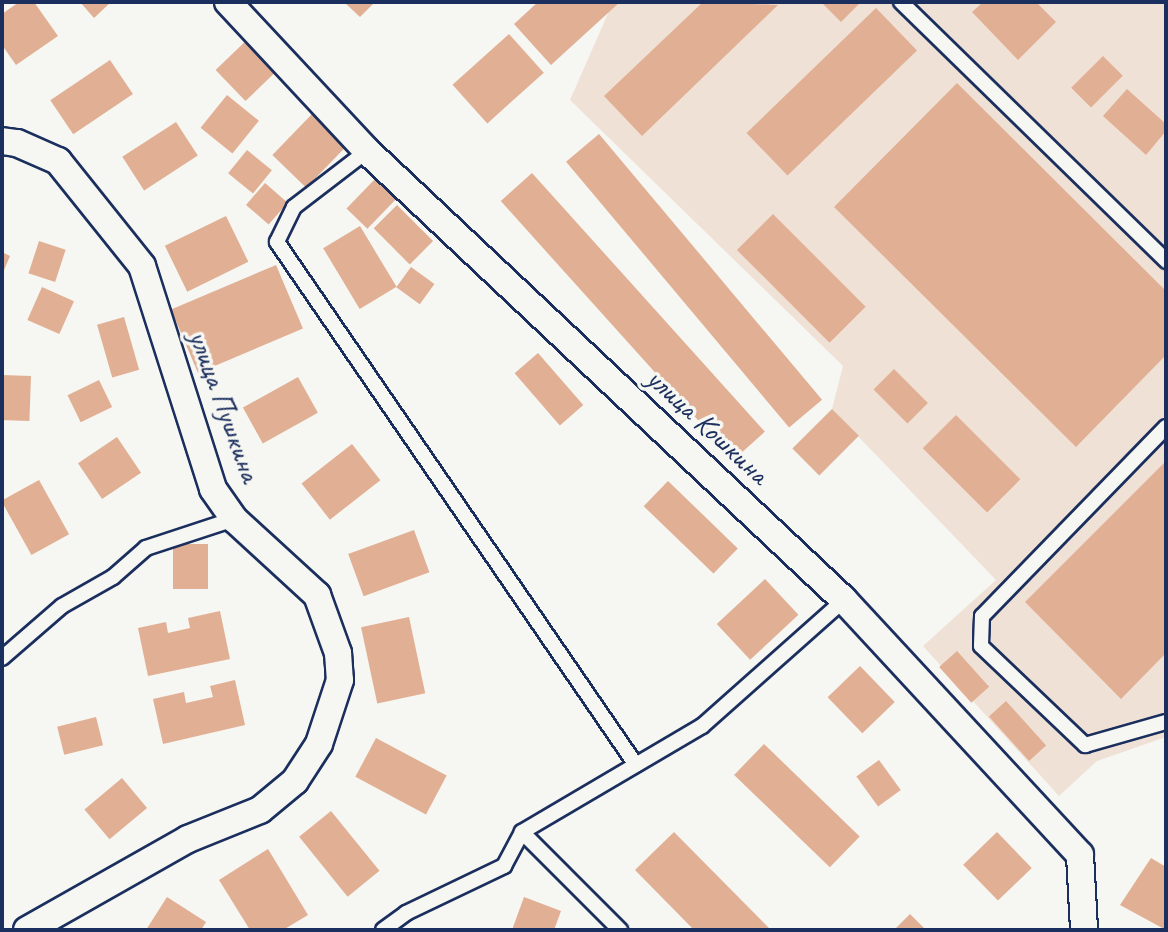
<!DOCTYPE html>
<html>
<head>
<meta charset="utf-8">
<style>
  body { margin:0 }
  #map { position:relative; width:1168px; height:932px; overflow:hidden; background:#f6f6f2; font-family:Caveat,sans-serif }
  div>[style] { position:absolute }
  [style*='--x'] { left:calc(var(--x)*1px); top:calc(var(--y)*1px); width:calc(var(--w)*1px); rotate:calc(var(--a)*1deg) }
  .built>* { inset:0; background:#f0e1d6 }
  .building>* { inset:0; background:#e1af93; transform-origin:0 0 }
  .roads { filter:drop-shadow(2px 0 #1b2f5e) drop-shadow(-2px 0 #1b2f5e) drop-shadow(0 2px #1b2f5e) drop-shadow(0 -2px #1b2f5e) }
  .lane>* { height:14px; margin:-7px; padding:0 7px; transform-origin:7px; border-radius:7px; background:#f6f6f2 }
  .street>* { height:26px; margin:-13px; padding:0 13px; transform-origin:13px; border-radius:13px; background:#f6f6f2 }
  span { translate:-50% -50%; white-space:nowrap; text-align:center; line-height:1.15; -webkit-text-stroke:7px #f6f6f2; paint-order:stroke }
  .street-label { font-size:30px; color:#1b2f5e }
  .frame { position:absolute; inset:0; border:4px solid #1b2f5e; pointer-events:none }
</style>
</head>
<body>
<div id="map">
  <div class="built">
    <div style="clip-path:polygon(613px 2px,1166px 2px,1166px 737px,1097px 761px,1059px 796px,923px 646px,996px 580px,832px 409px,843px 366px,570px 100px)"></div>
  </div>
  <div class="building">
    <div style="clip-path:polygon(19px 2px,34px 2px,58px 36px,16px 65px,2px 45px,2px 14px)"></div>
    <div style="clip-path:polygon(80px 2px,111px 2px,94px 18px)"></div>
    <div style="clip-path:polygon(344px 2px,375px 2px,360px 17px)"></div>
    <div style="clip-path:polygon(538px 2px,620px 2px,551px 65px,514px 24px)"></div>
    <div style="clip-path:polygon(703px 2px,778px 5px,642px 136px,604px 96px)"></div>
    <div style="clip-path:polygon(821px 2px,861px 2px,841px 22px)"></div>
    <div style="clip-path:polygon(983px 2px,1036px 2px,1056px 22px,1018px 60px,972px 12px)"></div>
    <div style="left:876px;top:8px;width:59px;height:180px;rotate:46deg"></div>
    <div style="left:253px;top:34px;width:43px;height:52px;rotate:46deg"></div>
    <div style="left:509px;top:34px;width:52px;height:76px;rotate:48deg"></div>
    <div style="left:1103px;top:56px;width:28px;height:45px;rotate:45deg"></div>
    <div style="left:110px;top:60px;width:41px;height:72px;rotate:56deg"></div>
    <div style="clip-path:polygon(957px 83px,1166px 291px,1166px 355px,1076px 447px,834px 207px)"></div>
    <div style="clip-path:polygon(1127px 89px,1166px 124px,1166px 131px,1146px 155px,1103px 116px)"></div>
    <div style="left:227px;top:95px;width:41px;height:42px;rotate:39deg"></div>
    <div style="left:312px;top:114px;width:47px;height:57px;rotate:44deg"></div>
    <div style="left:176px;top:122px;width:40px;height:64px;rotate:57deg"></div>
    <div style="left:599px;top:134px;width:347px;height:43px;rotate:50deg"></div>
    <div style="left:247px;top:150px;width:32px;height:30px;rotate:39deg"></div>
    <div style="left:532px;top:173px;width:348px;height:42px;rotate:48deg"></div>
    <div style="left:375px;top:179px;width:29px;height:41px;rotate:44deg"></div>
    <div style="left:265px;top:183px;width:30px;height:29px;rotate:41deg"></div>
    <div style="left:397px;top:205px;width:51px;height:33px;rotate:45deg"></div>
    <div style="left:773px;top:214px;width:131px;height:51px;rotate:45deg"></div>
    <div style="left:226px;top:216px;width:51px;height:68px;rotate:64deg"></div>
    <div style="left:360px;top:226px;width:71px;height:43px;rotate:59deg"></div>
    <div style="left:39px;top:241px;width:28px;height:34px;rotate:18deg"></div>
    <div style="clip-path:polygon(2px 252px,10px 256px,2px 275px)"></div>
    <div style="left:276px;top:265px;width:69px;height:114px;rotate:67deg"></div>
    <div style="left:411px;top:267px;width:29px;height:25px;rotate:36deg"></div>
    <div style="left:42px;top:287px;width:35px;height:36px;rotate:24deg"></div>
    <div style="left:124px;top:317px;width:55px;height:28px;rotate:74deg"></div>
    <div style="left:538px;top:353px;width:69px;height:31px;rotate:49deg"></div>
    <div style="left:894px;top:369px;width:48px;height:29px;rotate:45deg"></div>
    <div style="left:2px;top:375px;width:29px;height:45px;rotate:2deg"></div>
    <div style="left:298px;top:377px;width:41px;height:63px;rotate:61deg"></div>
    <div style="left:99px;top:380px;width:30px;height:35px;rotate:64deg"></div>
    <div style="left:832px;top:409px;width:38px;height:56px;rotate:45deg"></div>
    <div style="left:956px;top:415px;width:91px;height:47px;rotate:45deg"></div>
    <div style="left:117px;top:437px;width:43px;height:47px;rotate:56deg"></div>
    <div style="left:352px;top:444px;width:46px;height:64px;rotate:52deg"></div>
    <div style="clip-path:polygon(1166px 461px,1166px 653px,1121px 699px,1025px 602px)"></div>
    <div style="left:39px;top:480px;width:62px;height:43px;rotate:61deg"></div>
    <div style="left:668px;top:481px;width:97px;height:35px;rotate:44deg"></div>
    <div style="left:414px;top:530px;width:45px;height:70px;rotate:70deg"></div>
    <div style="left:173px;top:544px;width:35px;height:45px"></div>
    <div style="left:765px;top:579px;width:49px;height:66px;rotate:47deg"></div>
    <div style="clip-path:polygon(220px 611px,230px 659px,148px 676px,138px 628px,166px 622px,168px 633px,190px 628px,188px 618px)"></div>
    <div style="left:409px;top:617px;width:78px;height:49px;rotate:78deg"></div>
    <div style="left:957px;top:651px;width:48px;height:24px;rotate:48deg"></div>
    <div style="left:860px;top:666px;width:50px;height:45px;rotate:46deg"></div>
    <div style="clip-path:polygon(235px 680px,245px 725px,163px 744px,153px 699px,184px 692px,186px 703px,213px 697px,210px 686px)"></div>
    <div style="left:1006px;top:701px;width:60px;height:23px;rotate:48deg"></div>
    <div style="left:96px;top:717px;width:29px;height:40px;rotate:76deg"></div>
    <div style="left:376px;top:738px;width:80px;height:44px;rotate:28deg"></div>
    <div style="left:764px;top:744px;width:133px;height:43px;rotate:44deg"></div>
    <div style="left:879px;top:760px;width:37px;height:28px;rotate:54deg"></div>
    <div style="left:122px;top:778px;width:39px;height:49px;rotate:50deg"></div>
    <div style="left:331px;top:811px;width:77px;height:41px;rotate:51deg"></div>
    <div style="clip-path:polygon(674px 832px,771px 930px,694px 930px,635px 870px)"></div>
    <div style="left:997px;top:832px;width:50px;height:47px;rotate:46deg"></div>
    <div style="clip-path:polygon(268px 849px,308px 915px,283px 930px,250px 930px,219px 880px)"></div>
    <div style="clip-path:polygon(1151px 858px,1166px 867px,1166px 930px,1120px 905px)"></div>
    <div style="clip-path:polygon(167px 897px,206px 922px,201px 930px,146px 930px)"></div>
    <div style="clip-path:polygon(524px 897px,561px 911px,554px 930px,512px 930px)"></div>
    <div style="clip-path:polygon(910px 914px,926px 930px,894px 930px)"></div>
  </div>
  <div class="roads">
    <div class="lane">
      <div style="--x:901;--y:2;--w:371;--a:44.3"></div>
      <div style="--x:367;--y:151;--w:92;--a:142.5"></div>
      <div style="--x:294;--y:207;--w:39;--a:116"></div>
      <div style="--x:277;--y:242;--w:634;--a:55.53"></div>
      <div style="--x:1166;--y:427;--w:264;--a:134.2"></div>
      <div style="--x:982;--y:616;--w:30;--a:92"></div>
      <div style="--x:981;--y:646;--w:144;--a:43.6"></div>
      <div style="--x:1085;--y:745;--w:84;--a:-15.9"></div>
      <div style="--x:2;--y:658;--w:79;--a:-40.9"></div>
      <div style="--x:62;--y:606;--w:59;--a:-29.6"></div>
      <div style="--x:113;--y:577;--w:44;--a:-41.3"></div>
      <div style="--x:146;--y:548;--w:93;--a:-18.2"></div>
      <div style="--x:522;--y:832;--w:139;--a:45"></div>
      <div style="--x:383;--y:930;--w:29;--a:-36"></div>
      <div style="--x:406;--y:913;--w:109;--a:-25.6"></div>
      <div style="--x:504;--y:866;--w:38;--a:-62"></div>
      <div style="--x:522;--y:832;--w:209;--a:-30.5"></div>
      <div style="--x:702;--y:726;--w:190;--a:-41.6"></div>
    </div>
    <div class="street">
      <div style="--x:228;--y:2;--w:204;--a:47"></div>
      <div style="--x:367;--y:151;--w:655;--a:43.27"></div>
      <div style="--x:844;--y:600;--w:347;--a:47.2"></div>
      <div style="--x:1080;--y:855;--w:75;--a:86.9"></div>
      <div style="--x:2;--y:141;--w:15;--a:8"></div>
      <div style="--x:17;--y:143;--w:45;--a:23.7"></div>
      <div style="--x:58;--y:161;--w:134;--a:51.3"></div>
      <div style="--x:142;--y:266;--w:234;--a:72.3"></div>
      <div style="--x:213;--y:489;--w:37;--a:55"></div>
      <div style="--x:234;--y:519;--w:113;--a:42.5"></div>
      <div style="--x:317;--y:595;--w:62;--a:70.1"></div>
      <div style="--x:338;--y:653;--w:27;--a:86"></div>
      <div style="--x:340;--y:680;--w:67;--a:108.2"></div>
      <div style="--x:319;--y:744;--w:44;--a:123"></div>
      <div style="--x:295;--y:781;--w:45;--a:140.4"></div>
      <div style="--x:260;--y:810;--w:78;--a:158.1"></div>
      <div style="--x:188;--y:839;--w:185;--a:150.5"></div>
    </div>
  </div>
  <div class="street-label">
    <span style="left:225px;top:406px;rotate:70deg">улица Пушкина</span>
    <span style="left:708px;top:426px;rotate:43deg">улица Кошкина</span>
  </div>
  <div class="frame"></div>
</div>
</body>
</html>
